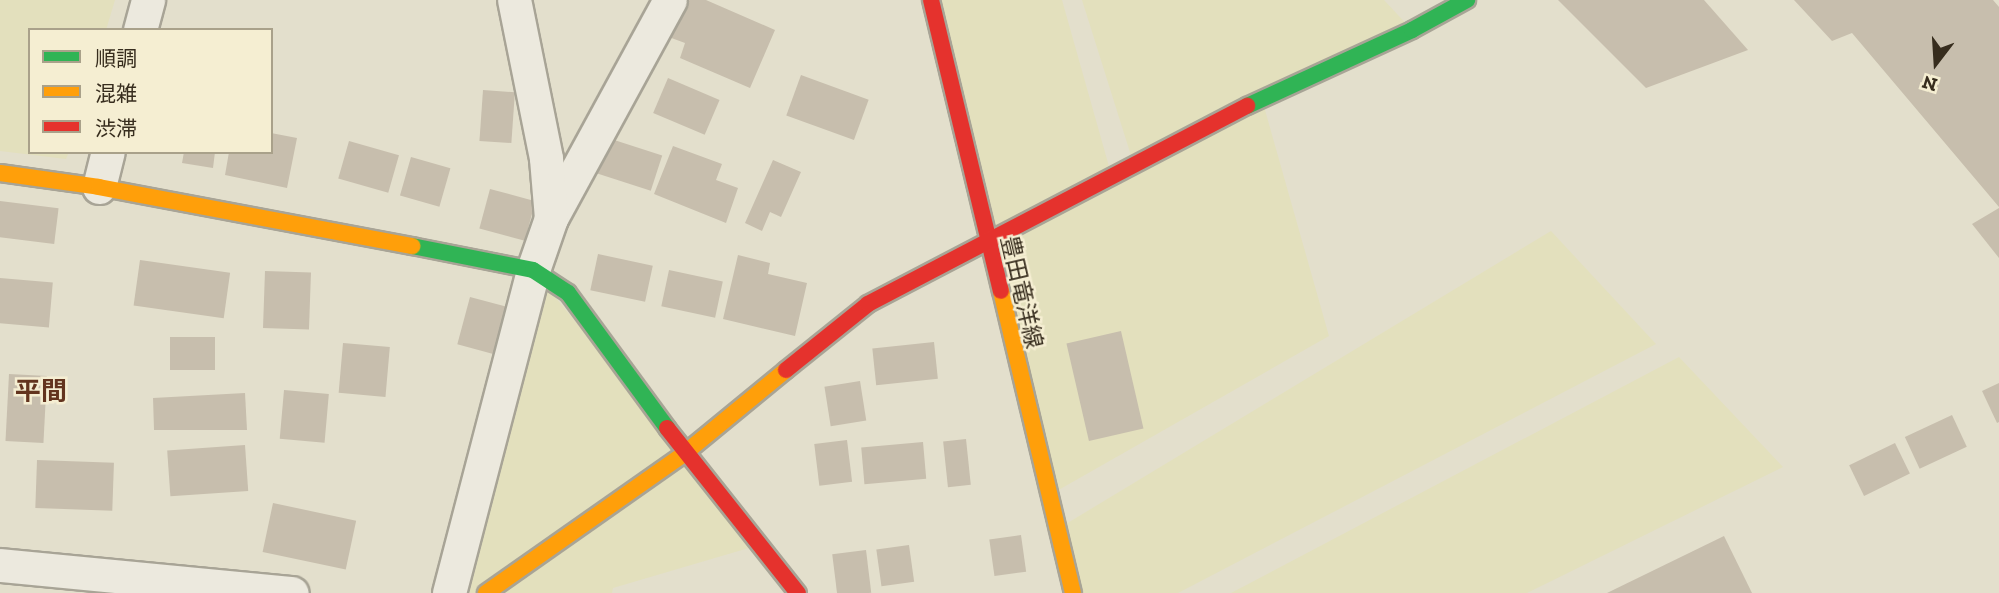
<!DOCTYPE html>
<html>
<head>
<meta charset="utf-8">
<style>
  body { margin:0 }
  #map { position:relative; width:1999px; height:593px; overflow:hidden; background:#e3dfcc; font-family:"Zilla Slab","Noto Sans JP",serif }
  div>[style] { position:absolute }
  [style*='--x'] { left:calc(var(--x)*1px); top:calc(var(--y)*1px); width:calc(var(--w)*1px); rotate:calc(var(--a)*1deg) }
  .farmland>* { inset:0; background:#e3e0bd }
  .building>* { inset:0; background:#c7bead; transform-origin:0 0 }
  .roads { filter:drop-shadow(2px 0 #a8a496) drop-shadow(-2px 0 #a8a496) drop-shadow(0 2px #a8a496) drop-shadow(0 -2px #a8a496) }
  .street>* { height:33px; margin:-16.5px; padding:0 16.5px; transform-origin:16.5px; border-radius:16.5px; background:#ece9de }
  .fast>* { height:16px; margin:-8px; padding:0 8px; transform-origin:8px; border-radius:8px; background:#30b455 }
  .slow>* { height:16px; margin:-8px; padding:0 8px; transform-origin:8px; border-radius:8px; background:#ff9f0a }
  .jam>* { height:16px; margin:-8px; padding:0 8px; transform-origin:8px; border-radius:8px; background:#e5322d }
  span { translate:-50% -50%; white-space:nowrap; text-align:center; line-height:1.15; -webkit-text-stroke:5px #f5eed2; paint-order:stroke }
  .street-label { font-size:23px; color:#372d1e }
  .quarter-label { font-size:26px; color:#63341e; font-weight:700 }
  .legend { position:absolute; left:28px; top:28px; width:245px; height:126px; box-sizing:border-box; background:#f5eed2; border:2px solid #a9a18a; margin:0; padding:9px 12px; list-style:none; font-size:21px; color:#372d1e }
  .legend li { display:flex; align-items:center; gap:14px; height:35px }
  .legend b { width:35px; border:2px solid #a9a18a }
  .north { position:absolute; left:1901px; top:28px; width:70px; height:70px; -webkit-text-stroke:5px #f5eed2; paint-order:stroke; rotate:197deg; font-size:19px; font-weight:700; line-height:28px; text-align:center; color:#372d1e }
  .north::after { content:''; display:block; margin:auto; width:24px; height:32px; background:#372d1e; clip-path:polygon(50% 0,100% 100%,50% 72%,0 100%) }
</style>
</head>
<body>
<div id="map">
  <div class="farmland">
    <div style="clip-path:polygon(0 0,115px 0,106px 30px,30px 30px,30px 152px,69px 152px,66px 159px,0 151px)"></div>
    <div style="clip-path:polygon(931px 0,1062px 0,1112px 177px,1134px 165px,1082px 0,1384px 0,1412px 30px,1263px 103px,1329px 336px,1048px 496px)"></div>
    <div style="clip-path:polygon(1551px 231px,1656px 344px,1178px 593px,1069px 593px,1056px 530px)"></div>
    <div style="clip-path:polygon(533px 270px,759px 545px,613px 588px,612px 593px,449px 593px)"></div>
    <div style="clip-path:polygon(1679px 357px,1783px 467px,1527px 593px,1231px 593px)"></div>
  </div>
  <div class="building">
    <div style="clip-path:polygon(682px 0,706px 0,775px 30px,750px 88px,680px 58px,685px 43px,666px 36px)"></div>
    <div style="clip-path:polygon(1558px 0,1704px 0,1748px 50px,1646px 88px)"></div>
    <div style="clip-path:polygon(1794px 0,1993px 0,1999px 7px,1999px 207px,1852px 33px,1832px 41px)"></div>
    <div style="left:801px;top:75px;width:72px;height:43px;rotate:20deg"></div>
    <div style="left:668px;top:78px;width:56px;height:38px;rotate:23deg"></div>
    <div style="left:483px;top:90px;width:32px;height:51px;rotate:4deg"></div>
    <div style="clip-path:polygon(271px 133px,297px 138px,287px 188px,225px 175px,229px 152px,271px 152px)"></div>
    <div style="left:608px;top:138px;width:57px;height:37px;rotate:18deg"></div>
    <div style="left:349px;top:141px;width:52px;height:39px;rotate:16deg"></div>
    <div style="clip-path:polygon(673px 146px,722px 164px,716px 180px,738px 188px,726px 223px,654px 194px)"></div>
    <div style="clip-path:polygon(184px 152px,215px 152px,213px 168px,182px 163px)"></div>
    <div style="left:411px;top:157px;width:41px;height:40px;rotate:16deg"></div>
    <div style="clip-path:polygon(773px 160px,801px 172px,781px 217px,770px 212px,762px 231px,745px 223px)"></div>
    <div style="left:490px;top:189px;width:47px;height:41px;rotate:15deg"></div>
    <div style="left:0;top:201px;width:59px;height:36px;rotate:7deg"></div>
    <div style="clip-path:polygon(1999px 208px,1999px 258px,1972px 224px)"></div>
    <div style="left:598px;top:254px;width:56px;height:37px;rotate:12deg"></div>
    <div style="clip-path:polygon(738px 255px,770px 263px,768px 274px,807px 283px,795px 336px,723px 319px)"></div>
    <div style="left:140px;top:260px;width:91px;height:46px;rotate:8deg"></div>
    <div style="left:669px;top:270px;width:55px;height:37px;rotate:12deg"></div>
    <div style="left:265px;top:271px;width:46px;height:57px;rotate:2deg"></div>
    <div style="left:0;top:278px;width:53px;height:45px;rotate:5deg"></div>
    <div style="left:470px;top:297px;width:39px;height:49px;rotate:15deg"></div>
    <div style="left:1121px;top:331px;width:100px;height:56px;rotate:77deg"></div>
    <div style="left:215px;top:337px;width:33px;height:45px;rotate:90deg"></div>
    <div style="left:934px;top:342px;width:37px;height:62px;rotate:84deg"></div>
    <div style="left:343px;top:343px;width:47px;height:50px;rotate:5deg"></div>
    <div style="left:9px;top:374px;width:38px;height:67px;rotate:3deg"></div>
    <div style="left:860px;top:381px;width:40px;height:36px;rotate:81deg"></div>
    <div style="clip-path:polygon(1999px 383px,1999px 422px,1997px 423px,1982px 391px)"></div>
    <div style="left:284px;top:390px;width:45px;height:49px;rotate:5deg"></div>
    <div style="clip-path:polygon(245px 393px,247px 430px,154px 430px,153px 398px)"></div>
    <div style="left:1952px;top:415px;width:35px;height:52px;rotate:65deg"></div>
    <div style="left:966px;top:439px;width:46px;height:23px;rotate:84deg"></div>
    <div style="left:847px;top:440px;width:42px;height:33px;rotate:83deg"></div>
    <div style="left:923px;top:442px;width:37px;height:62px;rotate:85deg"></div>
    <div style="left:1895px;top:443px;width:34px;height:51px;rotate:64deg"></div>
    <div style="left:245px;top:445px;width:46px;height:78px;rotate:86deg"></div>
    <div style="left:37px;top:460px;width:77px;height:48px;rotate:2deg"></div>
    <div style="left:273px;top:503px;width:85px;height:50px;rotate:12deg"></div>
    <div style="left:1021px;top:535px;width:37px;height:32px;rotate:82deg"></div>
    <div style="clip-path:polygon(1724px 536px,1752px 593px,1607px 593px)"></div>
    <div style="left:909px;top:545px;width:37px;height:33px;rotate:82deg"></div>
    <div style="left:866px;top:550px;width:43px;height:34px;rotate:83deg"></div>
  </div>
  <div class="roads">
    <div class="street">
      <div style="--x:140;--y:30;--w:31;--a:-75"></div>
      <div style="--x:99;--y:187;--w:36;--a:-76"></div>
      <div style="--x:551;--y:218;--w:248;--a:-61.4"></div>
      <div style="--x:0;--y:565;--w:293;--a:5.5"></div>
      <div style="--x:449;--y:593;--w:334;--a:-75.4"></div>
      <div style="--x:533;--y:270;--w:55;--a:-70.9"></div>
      <div style="--x:551;--y:218;--w:60;--a:-94.8"></div>
      <div style="--x:546;--y:158;--w:161;--a:-101.4"></div>
    </div>
    <div class="fast">
      <div style="--x:1247;--y:106;--w:182;--a:-24.7"></div>
      <div style="--x:1412;--y:30;--w:63;--a:-28.6"></div>
      <div style="--x:412;--y:246;--w:123;--a:11.2"></div>
      <div style="--x:533;--y:270;--w:42;--a:33.3"></div>
      <div style="--x:568;--y:293;--w:167;--a:53.7"></div>
    </div>
    <div class="slow">
      <div style="--x:0;--y:173;--w:100;--a:8"></div>
      <div style="--x:99;--y:187;--w:319;--a:10.7"></div>
      <div style="--x:1001;--y:291;--w:310;--a:76.6"></div>
      <div style="--x:486;--y:593;--w:243;--a:-35.1"></div>
      <div style="--x:685;--y:453;--w:131;--a:-39.4"></div>
    </div>
    <div class="jam">
      <div style="--x:931;--y:0;--w:299;--a:76.5"></div>
      <div style="--x:786;--y:370;--w:105;--a:-38.8"></div>
      <div style="--x:868;--y:304;--w:428;--a:-27.6"></div>
      <div style="--x:667;--y:428;--w:211;--a:51.6"></div>
    </div>
  </div>
  <div class="street-label">
    <span style="left:1022px;top:292px;rotate:77deg">豊田竜洋線</span>
  </div>
  <div class="quarter-label">
    <span style="left:41px;top:392px">平間</span>
  </div>
  <ul class="legend">
  <li><b style="height:9px;background:#30b455"></b>順調</li>
  <li><b style="height:9px;background:#ff9f0a"></b>混雑</li>
  <li><b style="height:9px;background:#e5322d"></b>渋滞</li>
  </ul>
  <div class="north">N</div>
</div>
</body>
</html>
